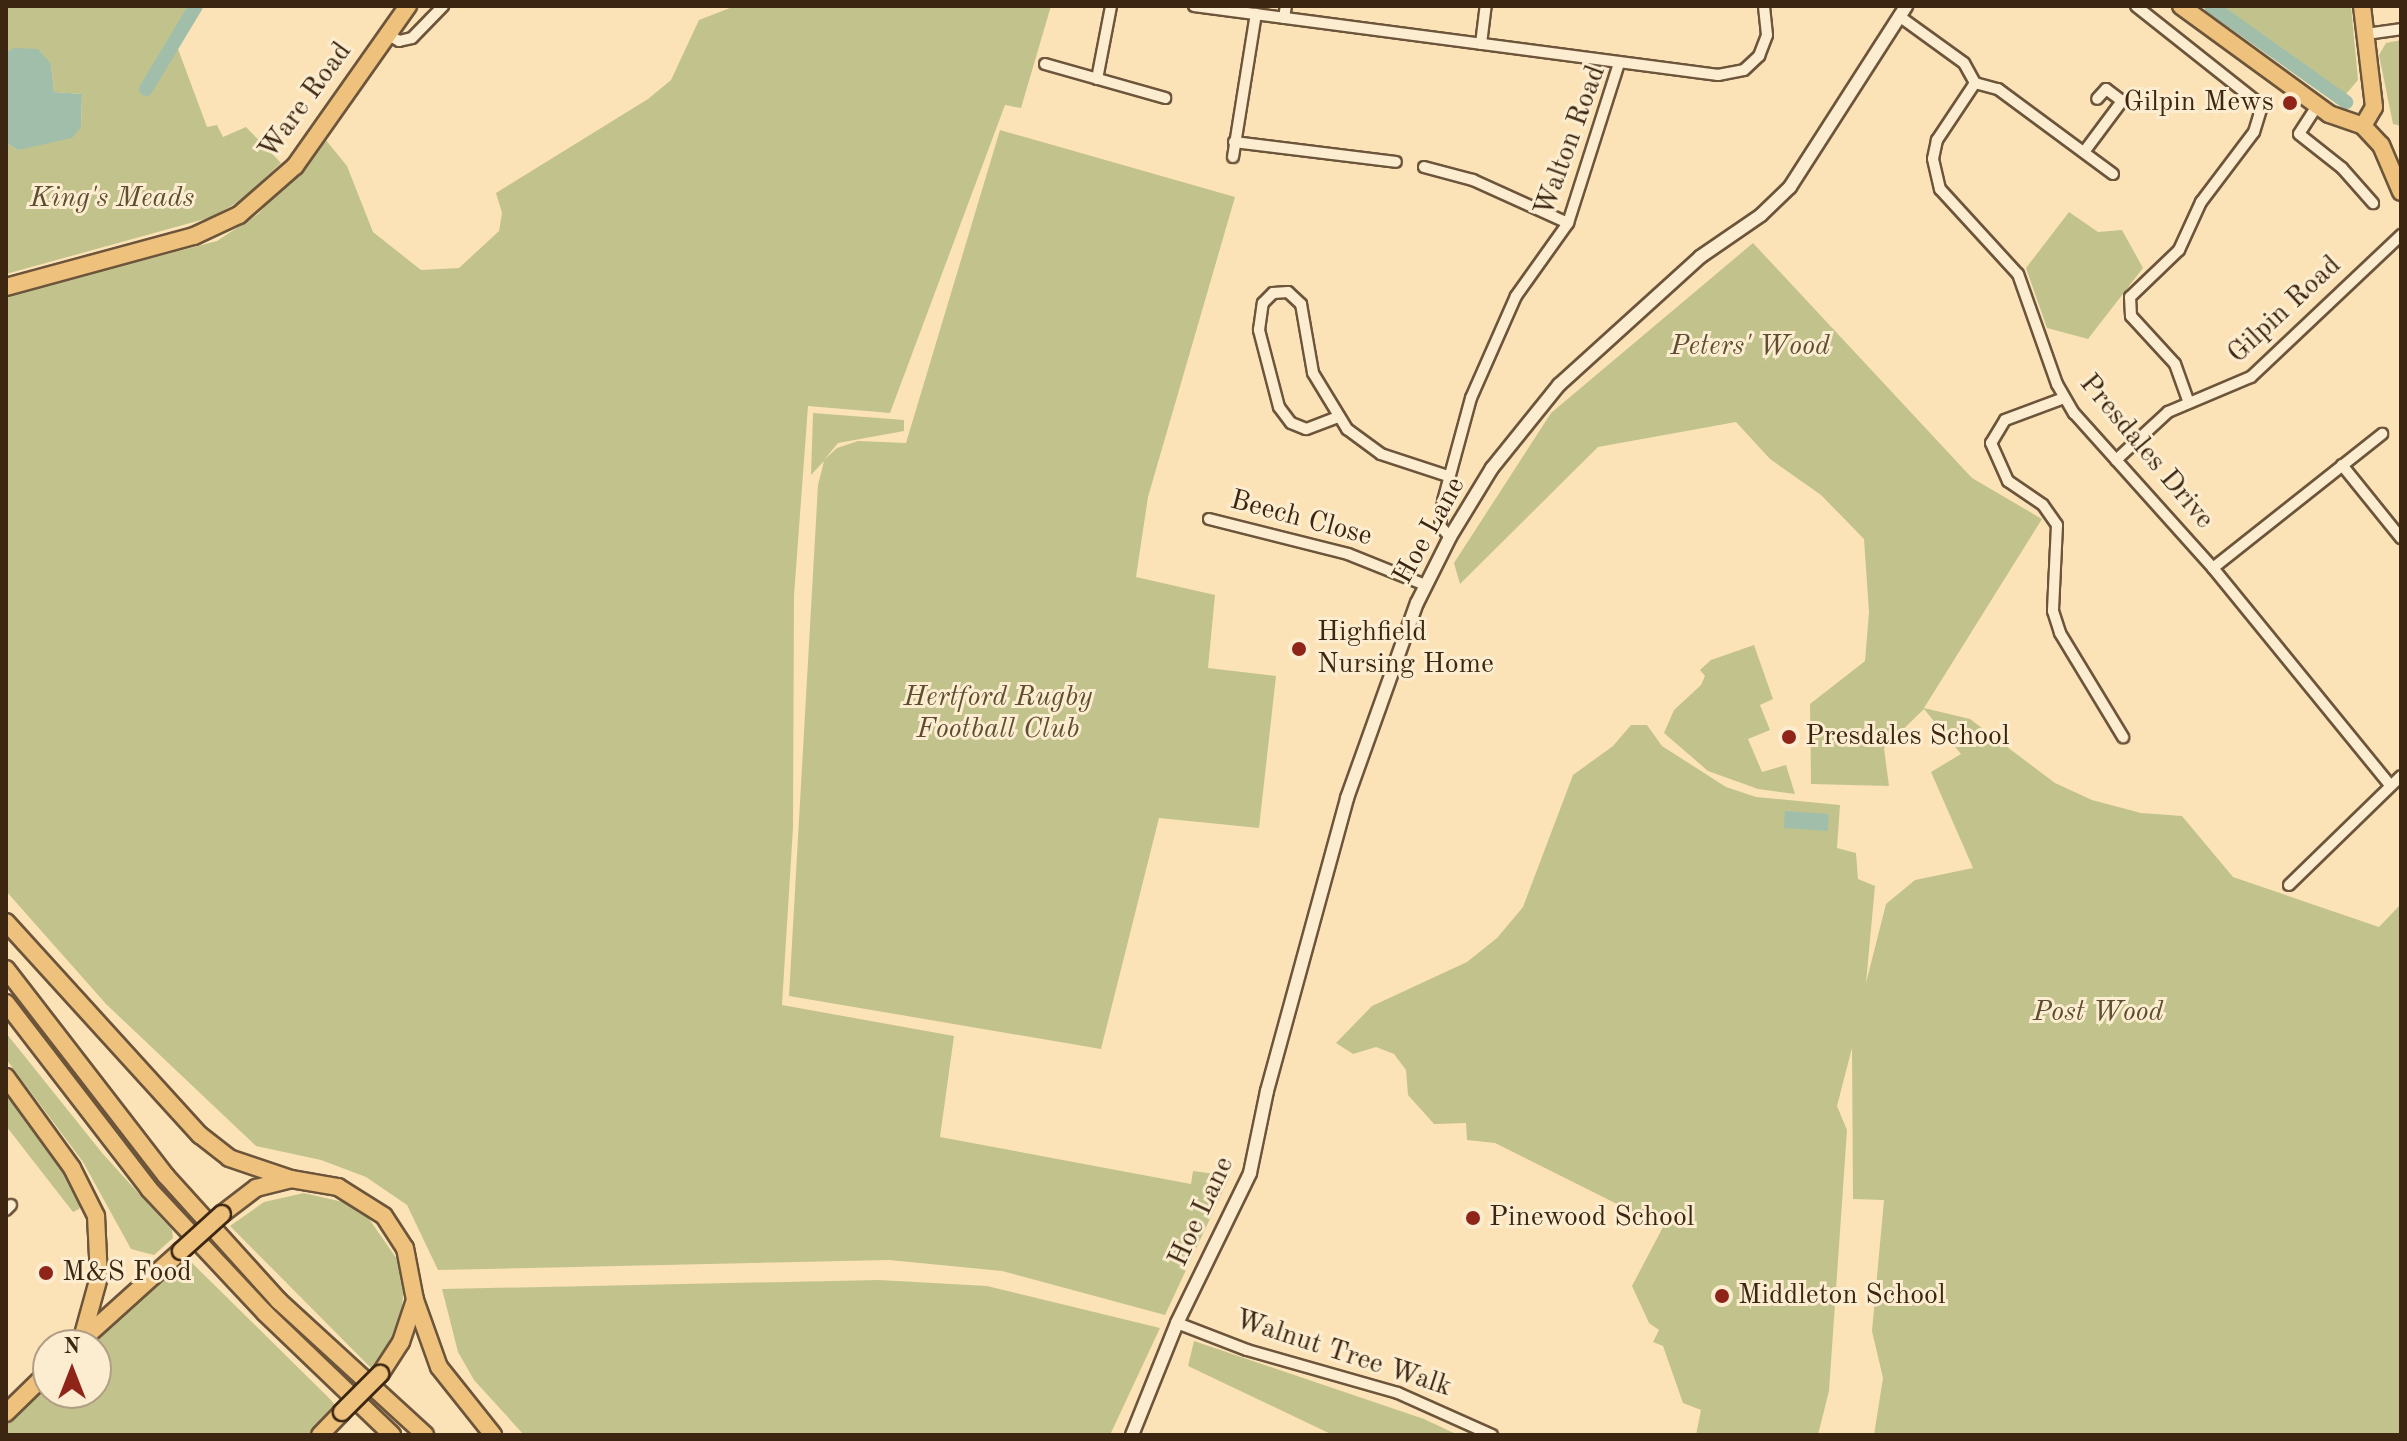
<!DOCTYPE html>
<html>
<head>
<meta charset="utf-8">
<style>
  body { margin:0 }
  #map { position:relative; width:2407px; height:1441px; overflow:hidden; background:#fce3b7; font-family:"Old Standard TT",serif }
  div>[style] { position:absolute }
  [style*='--x'] { left:calc(var(--x)*1px); top:calc(var(--y)*1px); width:calc(var(--w)*1px); rotate:calc(var(--a)*1deg) }
  .green>* { inset:0; background:#c2c38c }
  .water>* { inset:0; background:#a0beaa; transform-origin:0 0 }
  .canal>* { height:14px; margin:-7px; padding:0 7px; transform-origin:7px; border-radius:7px; background:#a0beaa }
  .roads { filter:drop-shadow(2px 0 #6c553b) drop-shadow(-2px 0 #6c553b) drop-shadow(0 2px #6c553b) drop-shadow(0 -2px #6c553b) }
  .minor>* { height:10px; margin:-5px; padding:0 5px; transform-origin:5px; border-radius:5px; background:#fdedd0 }
  .tertiary>* { height:12px; margin:-6px; padding:0 6px; transform-origin:6px; border-radius:6px; background:#fdedd0 }
  .primary>* { height:16px; margin:-8px; padding:0 8px; transform-origin:8px; border-radius:8px; background:#eec27c }
  .trunk>* { height:16px; margin:-8px; padding:0 8px; transform-origin:8px; border-radius:8px; background:#eec27c }
  .bridges { filter:drop-shadow(2px 0 #3c2612) drop-shadow(-2px 0 #3c2612) drop-shadow(0 2px #3c2612) drop-shadow(0 -2px #3c2612) }
  .trunk-bridge>* { height:16px; margin:-8px; padding:0 8px; transform-origin:8px; border-radius:8px; background:#eec27c }
  .dots>* { width:22px; height:22px; translate:-50% -50%; box-sizing:border-box; border:4px solid #fdedd0; border-radius:50% }
  span { translate:-50% -50%; white-space:nowrap; text-align:center; line-height:1.15; -webkit-text-stroke:6px #fdedd0; paint-order:stroke }
  .street-label { font-size:28px; color:#3c2612 }
  .poi-label { font-size:28px; color:#3c2612 }
  .right { translate:-100% -50%; text-align:right }
  .left { translate:0 -50%; text-align:left }
  .park-label { font-size:28px; color:#5e4d30; font-style:italic }
  .frame { position:absolute; inset:0; border:8px solid #3c2612; pointer-events:none }
  .north { position:absolute; left:32px; top:1329px; width:80px; height:80px; box-sizing:border-box; background:#fdedd0; border:2px solid #b09d84; border-radius:50%; rotate:0deg; font-size:22px; font-weight:700; line-height:32px; text-align:center; color:#3c2612 }
  .north::after { content:''; display:block; margin:auto; width:28px; height:36px; background:#8f2418; clip-path:polygon(50% 0,100% 100%,50% 72%,0 100%) }
</style>
</head>
<body>
<div id="map">
  <div class="green">
    <div style="clip-path:polygon(6px 6px,189px 6px,167px 42px,178px 49px,207px 127px,217px 125px,223px 137px,246px 127px,281px 163px,240px 201px,212px 217px,6px 274px,6px 143px,18px 150px,81px 127px,82px 94px,54px 92px,51px 64px,6px 53px)"></div>
    <div style="clip-path:polygon(735px 6px,1051px 6px,1021px 108px,1005px 105px,890px 413px,808px 406px,794px 596px,793px 828px,782px 1005px,954px 1036px,940px 1137px,1191px 1184px,1193px 1171px,1230px 1176px,1165px 1315px,1002px 1271px,889px 1260px,438px 1270px,407px 1205px,366px 1177px,321px 1160px,256px 1146px,106px 1004px,6px 891px,6px 296px,217px 241px,258px 214px,325px 139px,347px 166px,373px 232px,421px 270px,459px 268px,499px 231px,502px 213px,496px 193px,648px 99px,671px 80px,699px 20px)"></div>
    <div style="clip-path:polygon(2221px 6px,2351px 6px,2358px 80px,2346px 94px)"></div>
    <div style="clip-path:polygon(2401px 40px,2401px 126px,2393px 124px,2379px 55px,2386px 43px)"></div>
    <div style="clip-path:polygon(1000px 130px,1235px 197px,1148px 497px,1136px 577px,1215px 595px,1208px 668px,1276px 676px,1259px 828px,1159px 818px,1101px 1049px,789px 996px,818px 485px,824px 461px,811px 475px,813px 413px,904px 420px,904px 431px,838px 443px,824px 460px,837px 448px,858px 441px,906px 443px)"></div>
    <div style="clip-path:polygon(2069px 212px,2098px 232px,2122px 230px,2143px 268px,2088px 339px,2047px 328px,2026px 268px)"></div>
    <div style="clip-path:polygon(1753px 243px,1972px 478px,2042px 519px,1924px 708px,1970px 719px,2055px 783px,2092px 800px,2141px 813px,2182px 816px,2233px 877px,2379px 927px,2401px 904px,2401px 1435px,1874px 1435px,1883px 1378px,1872px 1331px,1884px 1200px,1853px 1199px,1852px 1048px,1837px 1106px,1847px 1130px,1829px 1391px,1818px 1435px,1696px 1435px,1701px 1410px,1683px 1403px,1663px 1346px,1653px 1342px,1659px 1330px,1649px 1323px,1632px 1286px,1663px 1227px,1495px 1143px,1467px 1140px,1466px 1123px,1434px 1124px,1408px 1095px,1406px 1070px,1394px 1054px,1376px 1047px,1353px 1054px,1336px 1043px,1372px 1006px,1467px 962px,1497px 938px,1523px 907px,1573px 775px,1613px 746px,1631px 725px,1647px 725px,1662px 746px,1726px 787px,1756px 797px,1840px 805px,1837px 848px,1856px 853px,1858px 879px,1875px 886px,1866px 983px,1886px 904px,1915px 880px,1973px 868px,1931px 772px,1961px 754px,1924px 709px,1884px 748px,1889px 786px,1811px 784px,1810px 704px,1865px 661px,1869px 612px,1864px 539px,1821px 495px,1770px 459px,1736px 422px,1598px 447px,1460px 584px,1454px 563px,1551px 413px)"></div>
    <div style="clip-path:polygon(1754px 645px,1773px 699px,1760px 705px,1770px 730px,1748px 739px,1762px 772px,1786px 765px,1795px 794px,1758px 789px,1708px 771px,1664px 733px,1674px 710px,1701px 685px,1705px 676px,1700px 670px,1711px 660px)"></div>
    <div style="clip-path:polygon(6px 1033px,103px 1154px,172px 1230px,173px 1238px,154px 1255px,131px 1249px,83px 1162px,6px 1059px)"></div>
    <div style="clip-path:polygon(6px 1090px,63px 1167px,82px 1203px,79px 1209px,73px 1212px,6px 1126px)"></div>
    <div style="clip-path:polygon(304px 1193px,343px 1202px,367px 1216px,399px 1262px,404px 1290px,400px 1319px,389px 1345px,371px 1368px,230px 1226px,264px 1202px)"></div>
    <div style="clip-path:polygon(187px 1258px,332px 1401px,335px 1406px,308px 1435px,6px 1435px,6px 1422px,48px 1384px,48px 1393px,96px 1393px,96px 1345px,91px 1345px)"></div>
    <div style="clip-path:polygon(879px 1280px,987px 1286px,1160px 1328px,1110px 1435px,524px 1435px,474px 1380px,458px 1352px,442px 1289px)"></div>
    <div style="clip-path:polygon(1194px 1341px,1424px 1419px,1458px 1435px,1333px 1435px,1188px 1366px)"></div>
  </div>
  <div class="water">
    <div style="clip-path:polygon(14px 48px,38px 49px,51px 64px,54px 92px,82px 94px,81px 127px,72px 138px,18px 150px,6px 143px,6px 53px)"></div>
    <div style="left:1785px;top:811px;width:44px;height:17px;rotate:4deg"></div>
  </div>
  <div class="canal">
    <div style="--x:2211;--y:6;--w:166;--a:35.4"></div>
    <div style="--x:146;--y:89;--w:97;--a:-58.9"></div>
  </div>
  <div class="roads">
    <div class="minor">
      <div style="--x:1194;--y:6;--w:529;--a:7.5"></div>
      <div style="--x:1718;--y:75;--w:26;--a:-11"></div>
      <div style="--x:1744;--y:70;--w:21;--a:-43"></div>
      <div style="--x:1759;--y:56;--w:22;--a:-69"></div>
      <div style="--x:1767;--y:35;--w:29;--a:-96"></div>
      <div style="--x:2136;--y:6;--w:161;--a:38.4"></div>
      <div style="--x:2262;--y:106;--w:27;--a:107"></div>
      <div style="--x:2254;--y:132;--w:88;--a:127.1"></div>
      <div style="--x:2201;--y:202;--w:53;--a:114.6"></div>
      <div style="--x:2179;--y:250;--w:68;--a:136.2"></div>
      <div style="--x:2130;--y:297;--w:19;--a:87"></div>
      <div style="--x:2131;--y:316;--w:65;--a:47.5"></div>
      <div style="--x:2175;--y:364;--w:41;--a:70.3"></div>
      <div style="--x:1899;--y:16;--w:80;--a:35.9"></div>
      <div style="--x:1964;--y:63;--w:23;--a:61"></div>
      <div style="--x:1975;--y:83;--w:24;--a:15"></div>
      <div style="--x:1998;--y:89;--w:143;--a:36.5"></div>
      <div style="--x:1284;--y:18;--w:12;--a:-81"></div>
      <div style="--x:387;--y:34;--w:14;--a:30"></div>
      <div style="--x:399;--y:41;--w:13;--a:-13"></div>
      <div style="--x:412;--y:38;--w:45;--a:-45.9"></div>
      <div style="--x:2366;--y:34;--w:35;--a:-8"></div>
      <div style="--x:1481;--y:44;--w:38;--a:-83"></div>
      <div style="--x:1045;--y:64;--w:125;--a:15.8"></div>
      <div style="--x:1097;--y:79;--w:74;--a:-79.1"></div>
      <div style="--x:1975;--y:83;--w:69;--a:123.7"></div>
      <div style="--x:1937;--y:140;--w:19;--a:102"></div>
      <div style="--x:1933;--y:159;--w:31;--a:77"></div>
      <div style="--x:1940;--y:189;--w:115;--a:47.5"></div>
      <div style="--x:2018;--y:274;--w:117;--a:70.5"></div>
      <div style="--x:2057;--y:384;--w:34;--a:60"></div>
      <div style="--x:2074;--y:413;--w:208;--a:48.1"></div>
      <div style="--x:2213;--y:568;--w:281;--a:50.8"></div>
      <div style="--x:2317;--y:106;--w:33;--a:123"></div>
      <div style="--x:2299;--y:134;--w:55;--a:38.3"></div>
      <div style="--x:2342;--y:168;--w:47;--a:48.5"></div>
      <div style="--x:1234;--y:142;--w:163;--a:7"></div>
      <div style="--x:2084;--y:152;--w:64;--a:-53.3"></div>
      <div style="--x:2122;--y:101;--w:20;--a:-143"></div>
      <div style="--x:2106;--y:89;--w:13;--a:132"></div>
      <div style="--x:1233;--y:157;--w:145;--a:-80.9"></div>
      <div style="--x:1424;--y:167;--w:51;--a:14.9"></div>
      <div style="--x:1473;--y:180;--w:104;--a:24.4"></div>
      <div style="--x:2064;--y:398;--w:63;--a:159.6"></div>
      <div style="--x:2005;--y:420;--w:27;--a:121"></div>
      <div style="--x:1991;--y:443;--w:42;--a:65.9"></div>
      <div style="--x:2008;--y:481;--w:42;--a:34.4"></div>
      <div style="--x:2043;--y:505;--w:24;--a:55"></div>
      <div style="--x:2057;--y:525;--w:86;--a:92.7"></div>
      <div style="--x:2053;--y:611;--w:23;--a:72"></div>
      <div style="--x:2060;--y:633;--w:122;--a:58.8"></div>
      <div style="--x:1338;--y:417;--w:34;--a:159"></div>
      <div style="--x:1306;--y:429;--w:16;--a:-158"></div>
      <div style="--x:1291;--y:423;--w:20;--a:-127"></div>
      <div style="--x:1279;--y:407;--w:80;--a:-104.6"></div>
      <div style="--x:1259;--y:330;--w:27;--a:-82"></div>
      <div style="--x:1263;--y:303;--w:14;--a:-45"></div>
      <div style="--x:1273;--y:293;--w:15;--a:-4"></div>
      <div style="--x:1288;--y:292;--w:18;--a:43"></div>
      <div style="--x:1301;--y:304;--w:70;--a:80.1"></div>
      <div style="--x:1313;--y:373;--w:66;--a:58.7"></div>
      <div style="--x:1347;--y:429;--w:42;--a:36.3"></div>
      <div style="--x:1381;--y:454;--w:71;--a:18.2"></div>
      <div style="--x:2116;--y:460;--w:71;--a:-42.7"></div>
      <div style="--x:2168;--y:412;--w:90;--a:-22.9"></div>
      <div style="--x:2251;--y:377;--w:207;--a:-43.4"></div>
      <div style="--x:2342;--y:465;--w:94;--a:51.1"></div>
      <div style="--x:1209;--y:519;--w:143;--a:14.1"></div>
      <div style="--x:1348;--y:554;--w:83;--a:21.9"></div>
      <div style="--x:1450;--y:537;--w:15;--a:-132"></div>
      <div style="--x:1440;--y:526;--w:25;--a:-83"></div>
      <div style="--x:1443;--y:501;--w:107;--a:-74.8"></div>
      <div style="--x:1471;--y:398;--w:111;--a:-66.2"></div>
      <div style="--x:1516;--y:296;--w:90;--a:-54.5"></div>
      <div style="--x:1568;--y:223;--w:168;--a:-72.3"></div>
      <div style="--x:2213;--y:568;--w:216;--a:-38.4"></div>
      <div style="--x:2289;--y:885;--w:156;--a:-44.2"></div>
      <div style="--x:6;--y:1210;--w:7;--a:-45"></div>
      <div style="--x:1177;--y:1323;--w:75;--a:21.1"></div>
      <div style="--x:1247;--y:1350;--w:157;--a:15.9"></div>
      <div style="--x:1398;--y:1393;--w:103;--a:24.1"></div>
    </div>
    <div class="tertiary">
      <div style="--x:1132;--y:1435;--w:121;--a:-68.1"></div>
      <div style="--x:1177;--y:1323;--w:167;--a:-64"></div>
      <div style="--x:1250;--y:1173;--w:84;--a:-78.3"></div>
      <div style="--x:1267;--y:1091;--w:304;--a:-74.7"></div>
      <div style="--x:1347;--y:798;--w:207;--a:-70.3"></div>
      <div style="--x:1417;--y:603;--w:74;--a:-63.4"></div>
      <div style="--x:1450;--y:537;--w:81;--a:-58.7"></div>
      <div style="--x:1492;--y:468;--w:107;--a:-51.1"></div>
      <div style="--x:1559;--y:385;--w:190;--a:-42.2"></div>
      <div style="--x:1700;--y:257;--w:74;--a:-34.5"></div>
      <div style="--x:1761;--y:215;--w:40;--a:-44"></div>
      <div style="--x:1790;--y:187;--w:215;--a:-57.3"></div>
    </div>
    <div class="primary">
      <div style="--x:2181;--y:6;--w:183;--a:36.1"></div>
      <div style="--x:2329;--y:114;--w:36;--a:19"></div>
      <div style="--x:2363;--y:126;--w:26;--a:47"></div>
      <div style="--x:2381;--y:145;--w:51;--a:66.9"></div>
      <div style="--x:2362;--y:6;--w:102;--a:83.2"></div>
      <div style="--x:2374;--y:107;--w:22;--a:120"></div>
      <div style="--x:6;--y:287;--w:195;--a:-15.2"></div>
      <div style="--x:194;--y:236;--w:50;--a:-25"></div>
      <div style="--x:239;--y:215;--w:74;--a:-41.2"></div>
      <div style="--x:295;--y:166;--w:196;--a:-54.8"></div>
    </div>
    <div class="trunk">
      <div style="--x:6;--y:922;--w:288;--a:47.7"></div>
      <div style="--x:200;--y:1135;--w:37;--a:38"></div>
      <div style="--x:229;--y:1158;--w:65;--a:18.7"></div>
      <div style="--x:6;--y:969;--w:262;--a:52.3"></div>
      <div style="--x:166;--y:1176;--w:169;--a:47.9"></div>
      <div style="--x:279;--y:1301;--w:198;--a:42.5"></div>
      <div style="--x:6;--y:1003;--w:235;--a:52.4"></div>
      <div style="--x:149;--y:1189;--w:170;--a:46.9"></div>
      <div style="--x:265;--y:1313;--w:176;--a:43.8"></div>
      <div style="--x:6;--y:1077;--w:112;--a:54"></div>
      <div style="--x:72;--y:1168;--w:54;--a:63.4"></div>
      <div style="--x:96;--y:1216;--w:61;--a:87.2"></div>
      <div style="--x:99;--y:1277;--w:67;--a:105.5"></div>
      <div style="--x:222;--y:1214;--w:43;--a:-37.4"></div>
      <div style="--x:256;--y:1188;--w:36;--a:-14"></div>
      <div style="--x:291;--y:1179;--w:48;--a:9.7"></div>
      <div style="--x:338;--y:1187;--w:54;--a:32.2"></div>
      <div style="--x:384;--y:1216;--w:38;--a:57"></div>
      <div style="--x:405;--y:1248;--w:53;--a:79.1"></div>
      <div style="--x:415;--y:1300;--w:44;--a:108.4"></div>
      <div style="--x:401;--y:1342;--w:38;--a:123"></div>
      <div style="--x:415;--y:1300;--w:71;--a:70.3"></div>
      <div style="--x:439;--y:1367;--w:87;--a:51.5"></div>
      <div style="--x:81;--y:1341;--w:135;--a:-42"></div>
      <div style="--x:6;--y:1413;--w:59;--a:-44.3"></div>
      <div style="--x:320;--y:1435;--w:32;--a:-46"></div>
    </div>
  </div>
  <div class="bridges">
    <div class="trunk-bridge">
      <div style="--x:181;--y:1251;--w:55;--a:-42.1"></div>
      <div style="--x:342;--y:1412;--w:54;--a:-45"></div>
    </div>
  </div>
  <div class="dots">
    <div style="left:2290px;top:103px;background:#8f2418"></div>
    <div style="left:1299px;top:649px;background:#8f2418"></div>
    <div style="left:1789px;top:737px;background:#8f2418"></div>
    <div style="left:1473px;top:1218px;background:#8f2418"></div>
    <div style="left:46px;top:1273px;background:#8f2418"></div>
    <div style="left:1722px;top:1296px;background:#8f2418"></div>
  </div>
  <div class="street-label">
    <span style="left:306px;top:101px;rotate:-54deg">Ware Road</span>
    <span style="left:1571px;top:141px;rotate:-70deg">Walton Road</span>
    <span style="left:2285px;top:310px;rotate:-43deg">Gilpin Road</span>
    <span style="left:2146px;top:452px;rotate:50deg">Presdales Drive</span>
    <span style="left:1301px;top:519px;rotate:15deg">Beech Close</span>
    <span style="left:1430px;top:531px;rotate:-61deg">Hoe Lane</span>
    <span style="left:1202px;top:1212px;rotate:-65deg">Hoe Lane</span>
    <span style="left:1343px;top:1354px;rotate:18deg">Walnut Tree Walk</span>
  </div>
  <div class="poi-label">
    <span class="right" style="left:2274px;top:103px">Gilpin Mews</span>
    <span class="left" style="left:1317px;top:649px">Highfield<br>Nursing Home</span>
    <span class="left" style="left:1805px;top:737px">Presdales School</span>
    <span class="left" style="left:1489px;top:1218px">Pinewood School</span>
    <span class="left" style="left:62px;top:1273px">M&amp;S Food</span>
    <span class="left" style="left:1738px;top:1296px">Middleton School</span>
  </div>
  <div class="park-label">
    <span style="left:112px;top:199px">King's Meads</span>
    <span style="left:1750px;top:347px">Peters' Wood</span>
    <span style="left:998px;top:714px">Hertford Rugby<br>Football Club</span>
    <span style="left:2098px;top:1013px">Post Wood</span>
  </div>
  <div class="frame"></div>
  <div class="north">N</div>
</div>
</body>
</html>
